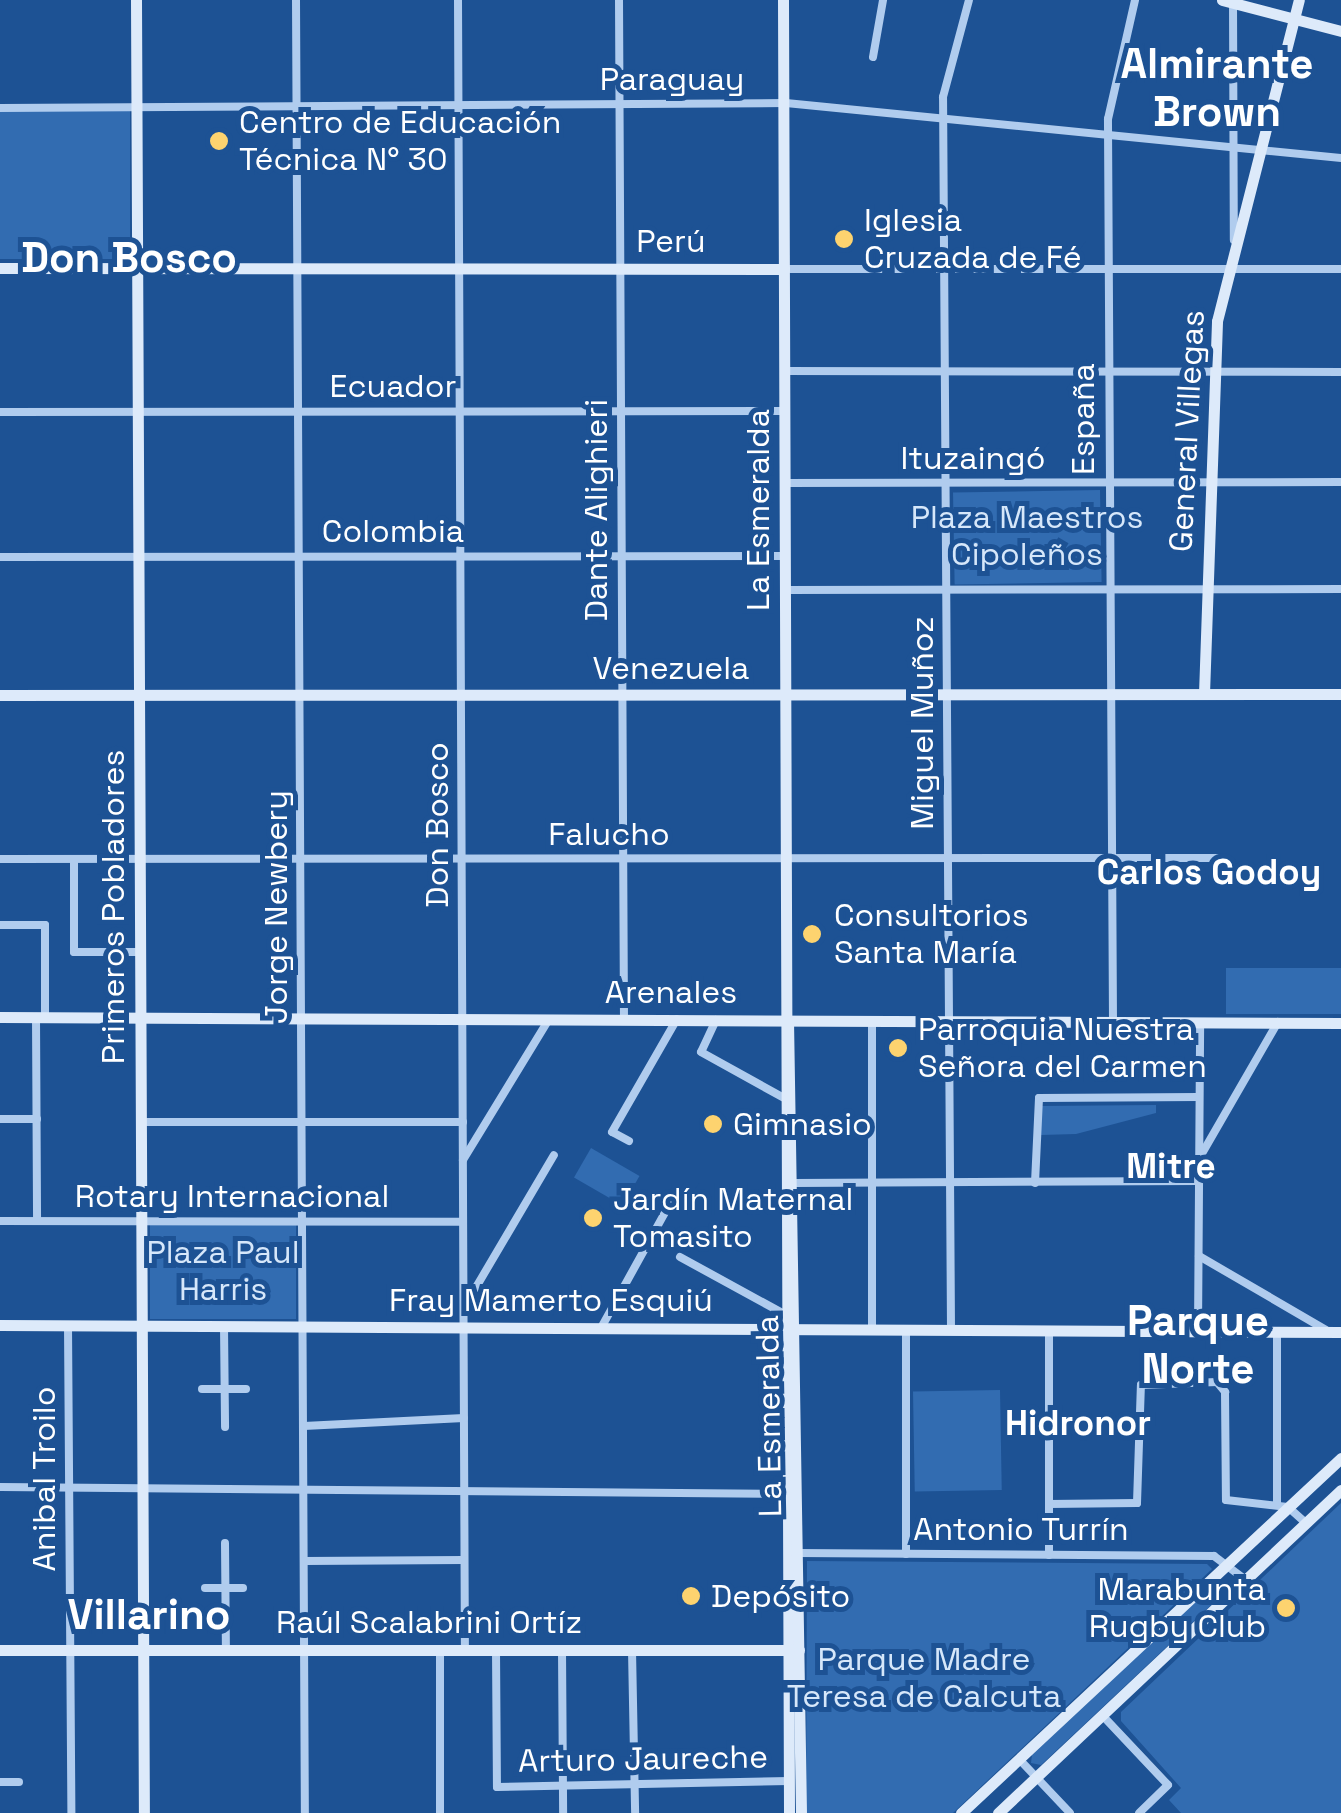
<!DOCTYPE html>
<html>
<head>
<meta charset="utf-8">
<style>
  body { margin:0 }
  #map { position:relative; width:1341px; height:1813px; overflow:hidden; background:#1d5294; font-family:"Space Grotesk",sans-serif }
  div>[style] { position:absolute }
  [style*='--x'] { left:calc(var(--x)*1px); top:calc(var(--y)*1px); width:calc(var(--w)*1px); rotate:calc(var(--a)*1deg) }
  .green>* { inset:0; background:#326cb1; transform-origin:0 0 }
  .street>* { height:8px; margin:-4px; padding:0 4px; transform-origin:4px; border-radius:4px; background:#b0ccee }
  .secondary>* { height:11px; margin:-5.5px; padding:0 5.5px; transform-origin:5.5px; border-radius:5.5px; background:#ddeafa }
  .dots>* { width:28px; height:28px; translate:-50% -50%; box-sizing:border-box; border:5px solid #1d5294; border-radius:50% }
  span { translate:-50% -50%; white-space:nowrap; text-align:center; line-height:1.15; -webkit-text-stroke:10px #1d5294; paint-order:stroke }
  .street-label { font-size:32px; color:#fff }
  .poi-label { font-size:32px; color:#fff }
  .left { translate:0 -50%; text-align:left }
  .right { translate:-100% -50%; text-align:right }
  .park-label { font-size:32px; color:#d6e7fa }
  .neighbourhood-label { font-size:35px; color:#fff; font-weight:700 }
  .district-label { font-size:42px; color:#fff; font-weight:700 }
</style>
</head>
<body>
<div id="map">
  <div class="green">
    <div style="left:0;top:110px;width:130px;height:149px"></div>
    <div style="left:1100px;top:490px;width:92px;height:147px;rotate:89deg"></div>
    <div style="left:1226px;top:968px;width:115px;height:46px"></div>
    <div style="clip-path:polygon(1156px 1105px,1156px 1113px,1076px 1134px,1041px 1135px,1041px 1106px)"></div>
    <div style="left:591px;top:1148px;width:56px;height:34px;rotate:30deg"></div>
    <div style="left:150px;top:1223px;width:146px;height:96px"></div>
    <div style="left:1000px;top:1390px;width:100px;height:87px;rotate:89deg"></div>
    <div style="clip-path:polygon(1341px 1503px,1341px 1813px,1181px 1813px,1169px 1800px,1181px 1788px,1121px 1721px,1121px 1712px)"></div>
    <div style="clip-path:polygon(807px 1561px,1207px 1564px,1212px 1569px,953px 1813px,806px 1813px)"></div>
    <div style="clip-path:polygon(1216px 1582px,1226px 1583px,1225px 1592px,1041px 1765px,1031px 1763px,1032px 1755px)"></div>
  </div>
  <div class="street">
    <div style="--x:296;--y:0;--w:1813;--a:89.72"></div>
    <div style="--x:458;--y:0;--w:1650;--a:89.76"></div>
    <div style="--x:619;--y:0;--w:1019;--a:89.72"></div>
    <div style="--x:1233;--y:0;--w:240;--a:89.8"></div>
    <div style="--x:873;--y:57;--w:58;--a:-80"></div>
    <div style="--x:0;--y:108;--w:786;--a:-0.36"></div>
    <div style="--x:786;--y:103;--w:558;--a:5.66"></div>
    <div style="--x:784;--y:269;--w:557;--a:0"></div>
    <div style="--x:785;--y:371;--w:556;--a:0.1"></div>
    <div style="--x:0;--y:412;--w:785;--a:-0.07"></div>
    <div style="--x:786;--y:483;--w:555;--a:-0.1"></div>
    <div style="--x:0;--y:557;--w:785;--a:-0.07"></div>
    <div style="--x:786;--y:590;--w:555;--a:-0.1"></div>
    <div style="--x:0;--y:859;--w:1219;--a:-0.05"></div>
    <div style="--x:74;--y:859;--w:93;--a:90"></div>
    <div style="--x:74;--y:952;--w:66;--a:0"></div>
    <div style="--x:0;--y:925;--w:45;--a:0"></div>
    <div style="--x:45;--y:925;--w:92;--a:90"></div>
    <div style="--x:36;--y:1017;--w:204;--a:89.7"></div>
    <div style="--x:716;--y:1020;--w:35;--a:115"></div>
    <div style="--x:701;--y:1052;--w:95;--a:29"></div>
    <div style="--x:1113;--y:1021;--w:902;--a:-90.32"></div>
    <div style="--x:1108;--y:119;--w:122;--a:-77.2"></div>
    <div style="--x:0;--y:1119;--w:37;--a:0"></div>
    <div style="--x:141;--y:1122;--w:322;--a:0"></div>
    <div style="--x:629;--y:1141;--w:19;--a:-152"></div>
    <div style="--x:612;--y:1132;--w:130;--a:-60.1"></div>
    <div style="--x:1200;--y:1157;--w:156;--a:-60"></div>
    <div style="--x:463;--y:1160;--w:165;--a:-58.6"></div>
    <div style="--x:794;--y:1183;--w:405;--a:-0.3"></div>
    <div style="--x:1035;--y:1183;--w:85;--a:-87.3"></div>
    <div style="--x:1039;--y:1098;--w:160;--a:-0.4"></div>
    <div style="--x:0;--y:1221;--w:463;--a:0.1"></div>
    <div style="--x:1199;--y:1256;--w:147;--a:30.2"></div>
    <div style="--x:680;--y:1257;--w:121;--a:28.7"></div>
    <div style="--x:465;--y:1306;--w:175;--a:-59.5"></div>
    <div style="--x:68;--y:1325;--w:488;--a:89.6"></div>
    <div style="--x:224;--y:1326;--w:101;--a:89.4"></div>
    <div style="--x:601;--y:1328;--w:149;--a:-61"></div>
    <div style="--x:872;--y:1329;--w:309;--a:-90"></div>
    <div style="--x:951;--y:1329;--w:1232;--a:-90.37"></div>
    <div style="--x:943;--y:97;--w:100;--a:-75"></div>
    <div style="--x:1049;--y:1330;--w:225;--a:90"></div>
    <div style="--x:1198;--y:1331;--w:309;--a:-89.6"></div>
    <div style="--x:1277;--y:1332;--w:173;--a:90"></div>
    <div style="--x:202;--y:1389;--w:44;--a:0"></div>
    <div style="--x:304;--y:1426;--w:160;--a:-2.9"></div>
    <div style="--x:0;--y:1487;--w:793;--a:0.51"></div>
    <div style="--x:1049;--y:1504;--w:88;--a:-0.7"></div>
    <div style="--x:1137;--y:1503;--w:118;--a:-88.1"></div>
    <div style="--x:1141;--y:1385;--w:76;--a:-2.3"></div>
    <div style="--x:1217;--y:1382;--w:13;--a:51"></div>
    <div style="--x:1225;--y:1392;--w:108;--a:89.5"></div>
    <div style="--x:1226;--y:1500;--w:62;--a:6.4"></div>
    <div style="--x:1288;--y:1507;--w:24;--a:42"></div>
    <div style="--x:225;--y:1543;--w:107;--a:89.5"></div>
    <div style="--x:797;--y:1553;--w:417;--a:0.4"></div>
    <div style="--x:1214;--y:1556;--w:40;--a:37"></div>
    <div style="--x:906;--y:1554;--w:225;--a:-90"></div>
    <div style="--x:304;--y:1561;--w:160;--a:-0.4"></div>
    <div style="--x:205;--y:1588;--w:38;--a:0"></div>
    <div style="--x:496;--y:1650;--w:137;--a:89.6"></div>
    <div style="--x:497;--y:1787;--w:292;--a:-1.2"></div>
    <div style="--x:562;--y:1650;--w:163;--a:89.6"></div>
    <div style="--x:632;--y:1650;--w:163;--a:88.9"></div>
    <div style="--x:1102;--y:1715;--w:96;--a:46.7"></div>
    <div style="--x:1168;--y:1785;--w:40;--a:136"></div>
    <div style="--x:1019;--y:1759;--w:74;--a:46.6"></div>
    <div style="--x:0;--y:1782;--w:19;--a:0"></div>
    <div style="--x:440;--y:1813;--w:163;--a:-90"></div>
  </div>
  <div class="secondary">
    <div style="--x:136;--y:0;--w:1813;--a:89.75"></div>
    <div style="--x:783;--y:0;--w:1813;--a:89.81"></div>
    <div style="--x:1222;--y:0;--w:123;--a:14.6"></div>
    <div style="--x:0;--y:268;--w:784;--a:0.07"></div>
    <div style="--x:1204;--y:694;--w:373;--a:-88"></div>
    <div style="--x:1217;--y:321;--w:331;--a:-75.7"></div>
    <div style="--x:0;--y:695;--w:1341;--a:-0.04"></div>
    <div style="--x:0;--y:1017;--w:1341;--a:0.26"></div>
    <div style="--x:788;--y:1020;--w:793;--a:89.06"></div>
    <div style="--x:0;--y:1325;--w:1341;--a:0.3"></div>
    <div style="--x:0;--y:1650;--w:799;--a:0"></div>
    <div style="--x:961;--y:1813;--w:520;--a:-43.05"></div>
    <div style="--x:998;--y:1813;--w:471;--a:-43.3"></div>
  </div>
  <div class="dots">
    <div style="left:219px;top:141px;background:#fdd36f"></div>
    <div style="left:844px;top:239px;background:#fdd36f"></div>
    <div style="left:812px;top:934px;background:#fdd36f"></div>
    <div style="left:898px;top:1048px;background:#fdd36f"></div>
    <div style="left:713px;top:1124px;background:#fdd36f"></div>
    <div style="left:593px;top:1218px;background:#fdd36f"></div>
    <div style="left:691px;top:1596px;background:#fdd36f"></div>
    <div style="left:1286px;top:1608px;background:#fdd36f"></div>
  </div>
  <div class="street-label">
    <span style="left:672px;top:79px">Paraguay</span>
    <span style="left:671px;top:241px">Perú</span>
    <span style="left:393px;top:386px">Ecuador</span>
    <span style="left:1083px;top:419px;rotate:-90deg">España</span>
    <span style="left:1187px;top:431px;rotate:-87deg">General Villegas</span>
    <span style="left:973px;top:458px">Ituzaingó</span>
    <span style="left:596px;top:510px;rotate:-90deg">Dante Alighieri</span>
    <span style="left:758px;top:510px;rotate:-90deg">La Esmeralda</span>
    <span style="left:393px;top:531px">Colombia</span>
    <span style="left:671px;top:668px">Venezuela</span>
    <span style="left:922px;top:723px;rotate:-90deg">Miguel Muñoz</span>
    <span style="left:437px;top:825px;rotate:-90deg">Don Bosco</span>
    <span style="left:609px;top:834px">Falucho</span>
    <span style="left:113px;top:907px;rotate:-90deg">Primeros Pobladores</span>
    <span style="left:276px;top:907px;rotate:-90deg">Jorge Newbery</span>
    <span style="left:671px;top:992px">Arenales</span>
    <span style="left:232px;top:1196px">Rotary Internacional</span>
    <span style="left:551px;top:1300px">Fray Mamerto Esquiú</span>
    <span style="left:769px;top:1416px;rotate:-91deg">La Esmeralda</span>
    <span style="left:44px;top:1479px;rotate:-90deg">Anibal Troilo</span>
    <span style="left:1021px;top:1529px">Antonio Turrín</span>
    <span style="left:429px;top:1622px">Raúl Scalabrini Ortíz</span>
    <span style="left:643px;top:1759px;rotate:-1deg">Arturo Jaureche</span>
  </div>
  <div class="poi-label">
    <span class="left" style="left:239px;top:141px">Centro de Educación<br>Técnica N° 30</span>
    <span class="left" style="left:864px;top:239px">Iglesia<br>Cruzada de Fé</span>
    <span class="left" style="left:834px;top:934px">Consultorios<br>Santa María</span>
    <span class="left" style="left:918px;top:1048px">Parroquia Nuestra<br>Señora del Carmen</span>
    <span class="left" style="left:733px;top:1124px">Gimnasio</span>
    <span class="left" style="left:613px;top:1218px">Jardín Maternal<br>Tomasito</span>
    <span class="right" style="left:1266px;top:1608px">Marabunta<br>Rugby Club</span>
    <span class="left" style="left:711px;top:1596px">Depósito</span>
  </div>
  <div class="park-label">
    <span style="left:1027px;top:536px">Plaza Maestros<br>Cipoleños</span>
    <span style="left:223px;top:1271px">Plaza Paul<br>Harris</span>
    <span style="left:924px;top:1678px">Parque Madre<br>Teresa de Calcuta</span>
  </div>
  <div class="neighbourhood-label">
    <span style="left:1209px;top:872px">Carlos Godoy</span>
    <span style="left:1171px;top:1166px">Mitre</span>
    <span style="left:1078px;top:1423px">Hidronor</span>
  </div>
  <div class="district-label">
    <span style="left:1217px;top:88px">Almirante<br>Brown</span>
    <span style="left:129px;top:258px">Don Bosco</span>
    <span style="left:1198px;top:1345px">Parque<br>Norte</span>
    <span style="left:149px;top:1615px">Villarino</span>
  </div>
</div>
</body>
</html>
